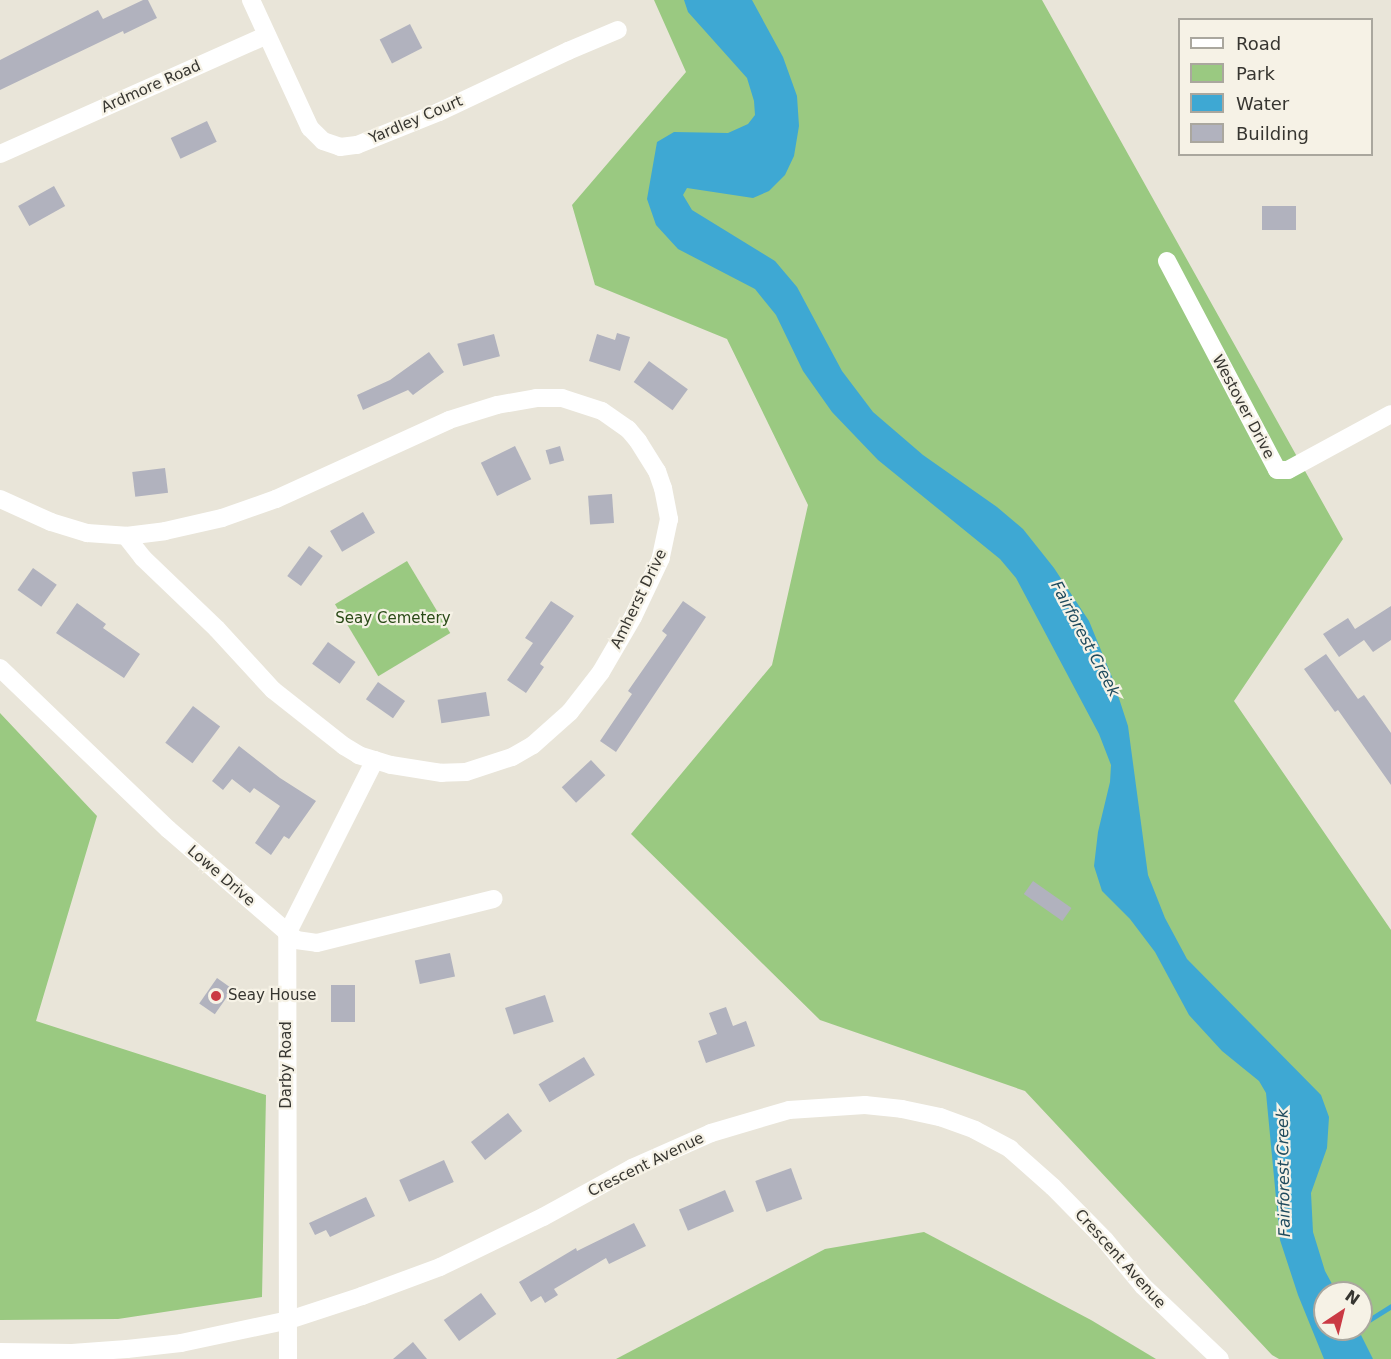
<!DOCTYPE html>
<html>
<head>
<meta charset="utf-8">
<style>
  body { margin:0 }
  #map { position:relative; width:1391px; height:1359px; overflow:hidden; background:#e9e5d9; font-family:"DejaVu Sans",sans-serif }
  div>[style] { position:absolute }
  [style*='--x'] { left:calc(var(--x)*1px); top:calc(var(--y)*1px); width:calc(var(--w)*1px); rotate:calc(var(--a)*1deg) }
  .green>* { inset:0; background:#9ac981; transform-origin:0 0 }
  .water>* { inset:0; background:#3ea8d3 }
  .stream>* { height:5px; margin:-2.5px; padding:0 2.5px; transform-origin:2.5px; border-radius:2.5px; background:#3ea8d3 }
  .building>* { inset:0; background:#b1b2be; transform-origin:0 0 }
  .minor>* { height:18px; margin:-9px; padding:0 9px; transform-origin:9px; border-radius:9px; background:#fff }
  .dots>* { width:16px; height:16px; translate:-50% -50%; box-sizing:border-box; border:3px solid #f6f2e6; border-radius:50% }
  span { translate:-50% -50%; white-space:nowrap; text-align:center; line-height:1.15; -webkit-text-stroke:4.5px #f6f2e6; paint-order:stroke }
  .street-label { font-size:15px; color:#373631 }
  .park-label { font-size:15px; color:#2a4a17 }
  .poi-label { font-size:15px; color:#373631 }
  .left { translate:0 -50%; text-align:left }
  .water-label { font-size:16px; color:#1e4a5d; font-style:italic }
  .legend { position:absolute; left:1178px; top:18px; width:195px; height:138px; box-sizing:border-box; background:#f6f2e6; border:2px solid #aaa79e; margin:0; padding:8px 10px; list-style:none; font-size:18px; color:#373631 }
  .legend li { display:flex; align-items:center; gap:12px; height:30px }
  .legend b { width:30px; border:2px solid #aaa79e }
  .north { position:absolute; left:1313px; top:1281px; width:60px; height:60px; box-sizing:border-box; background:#f6f2e6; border:2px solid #aaa79e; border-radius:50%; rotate:35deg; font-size:16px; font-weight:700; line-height:24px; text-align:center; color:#373631 }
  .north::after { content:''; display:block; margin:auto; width:21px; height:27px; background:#ca3a44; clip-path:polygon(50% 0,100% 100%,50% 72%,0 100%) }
</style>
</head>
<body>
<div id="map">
  <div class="green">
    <div style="clip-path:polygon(evenodd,654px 0,1042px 0,1343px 539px,1234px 701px,1391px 930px,1391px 1359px,1279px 1359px,1272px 1355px,1025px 1091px,820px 1020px,631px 834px,772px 665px,808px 505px,727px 339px,595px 285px,572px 205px,686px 72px,654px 0,1325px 1293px,1361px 1293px,1361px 1329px,1325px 1329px,1325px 1293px)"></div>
    <div style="left:407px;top:561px;width:84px;height:84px;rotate:59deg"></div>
    <div style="clip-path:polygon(0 713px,97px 816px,36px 1021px,266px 1095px,262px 1297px,118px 1319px,0 1320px)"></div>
    <div style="clip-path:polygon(924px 1232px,1091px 1320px,1156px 1359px,616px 1359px,825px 1249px)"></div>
  </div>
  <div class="water">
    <div style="clip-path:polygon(684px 0,752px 0,783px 57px,797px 96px,799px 126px,794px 156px,785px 175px,769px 191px,753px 198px,687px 188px,683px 195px,692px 210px,775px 261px,797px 287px,842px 371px,873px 412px,923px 455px,997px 507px,1023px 529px,1054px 568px,1089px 621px,1112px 677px,1128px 726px,1148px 875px,1165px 918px,1187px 959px,1321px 1095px,1329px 1117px,1327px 1148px,1311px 1193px,1313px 1232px,1325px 1271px,1337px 1293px,1325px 1293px,1325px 1329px,1358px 1329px,1373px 1359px,1324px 1359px,1298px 1295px,1280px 1240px,1266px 1093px,1259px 1081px,1222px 1051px,1189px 1015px,1155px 952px,1130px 919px,1102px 891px,1094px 866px,1098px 832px,1110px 782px,1111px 765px,1099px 734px,1016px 578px,1000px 559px,878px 460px,832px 412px,803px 371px,776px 315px,755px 289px,678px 249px,656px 225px,647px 199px,657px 142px,674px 132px,728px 133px,748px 124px,755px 115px,754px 101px,747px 78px,688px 12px)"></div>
  </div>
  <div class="stream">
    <div style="--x:1361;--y:1325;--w:36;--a:-32"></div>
  </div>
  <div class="building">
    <div style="clip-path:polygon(143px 0,148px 0,157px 18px,124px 34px,123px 31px,0 90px,0 60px,98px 10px,103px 19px)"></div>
    <div style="left:410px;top:24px;width:27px;height:34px;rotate:63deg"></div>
    <div style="left:207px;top:121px;width:23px;height:40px;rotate:65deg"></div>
    <div style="left:54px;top:186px;width:23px;height:41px;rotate:61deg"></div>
    <div style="left:1262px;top:206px;width:34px;height:24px"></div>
    <div style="clip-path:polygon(617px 333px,630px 337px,620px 371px,589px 361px,597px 334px,615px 340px)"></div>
    <div style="left:494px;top:334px;width:23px;height:38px;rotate:75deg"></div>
    <div style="clip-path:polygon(429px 352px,444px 372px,413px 395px,408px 390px,363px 410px,357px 395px,390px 380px)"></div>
    <div style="left:649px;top:361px;width:48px;height:26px;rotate:36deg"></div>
    <div style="left:515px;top:446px;width:37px;height:38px;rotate:64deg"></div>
    <div style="left:560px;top:446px;width:15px;height:15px;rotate:74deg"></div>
    <div style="left:165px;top:468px;width:25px;height:33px;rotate:83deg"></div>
    <div style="left:612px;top:494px;width:29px;height:24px;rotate:86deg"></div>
    <div style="left:363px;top:512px;width:24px;height:38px;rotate:60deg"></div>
    <div style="left:309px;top:546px;width:17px;height:37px;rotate:36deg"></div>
    <div style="left:33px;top:568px;width:29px;height:27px;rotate:35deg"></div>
    <div style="clip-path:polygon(551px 601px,574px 616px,540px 664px,544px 667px,526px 693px,507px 680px,533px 643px,525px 638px)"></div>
    <div style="clip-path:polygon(683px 601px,706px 617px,616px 752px,600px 741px,632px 694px,628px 691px,667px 635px,662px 631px)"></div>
    <div style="clip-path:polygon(77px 603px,106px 624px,103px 628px,140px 654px,124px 678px,56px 633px)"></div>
    <div style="clip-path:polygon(1391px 606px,1391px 640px,1373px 652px,1364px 640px,1339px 657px,1323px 634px,1348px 618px,1355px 629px)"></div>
    <div style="left:328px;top:642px;width:34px;height:27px;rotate:36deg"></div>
    <div style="clip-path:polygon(1326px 654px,1358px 699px,1364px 695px,1391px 733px,1391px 785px,1338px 710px,1335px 712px,1304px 669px)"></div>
    <div style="left:378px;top:682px;width:33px;height:21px;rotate:35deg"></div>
    <div style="left:486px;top:692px;width:24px;height:49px;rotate:81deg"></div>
    <div style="left:193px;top:706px;width:34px;height:46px;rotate:37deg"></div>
    <div style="clip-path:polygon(239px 746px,280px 778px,316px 801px,289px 839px,284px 836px,271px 855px,255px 843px,280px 806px,254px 788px,250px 793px,232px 779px,223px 790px,212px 781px)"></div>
    <div style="left:591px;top:760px;width:21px;height:40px;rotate:47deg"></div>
    <div style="left:1033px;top:881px;width:47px;height:16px;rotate:35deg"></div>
    <div style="left:450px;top:953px;width:24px;height:36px;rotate:78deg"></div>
    <div style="left:217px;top:978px;width:19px;height:31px;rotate:35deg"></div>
    <div style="left:331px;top:985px;width:24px;height:37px"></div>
    <div style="left:545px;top:995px;width:28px;height:42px;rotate:72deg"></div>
    <div style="clip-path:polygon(726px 1007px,733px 1026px,746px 1021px,755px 1046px,706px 1063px,698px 1041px,717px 1034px,709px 1013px)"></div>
    <div style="left:584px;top:1057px;width:21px;height:53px;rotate:59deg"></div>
    <div style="left:508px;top:1113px;width:23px;height:47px;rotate:52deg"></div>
    <div style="left:444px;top:1160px;width:24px;height:49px;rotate:66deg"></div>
    <div style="left:791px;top:1168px;width:33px;height:38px;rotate:70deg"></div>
    <div style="left:725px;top:1190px;width:23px;height:50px;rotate:67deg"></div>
    <div style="clip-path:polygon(366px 1197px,375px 1216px,330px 1237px,326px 1230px,315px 1235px,309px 1223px)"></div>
    <div style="clip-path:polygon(634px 1223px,646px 1246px,609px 1264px,606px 1258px,554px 1289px,558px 1295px,545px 1303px,541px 1296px,531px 1302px,519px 1282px,576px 1248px,577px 1251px)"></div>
    <div style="left:481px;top:1293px;width:26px;height:46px;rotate:54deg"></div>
    <div style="clip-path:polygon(413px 1342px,427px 1359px,393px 1359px)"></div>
  </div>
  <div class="minor">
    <div style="--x:251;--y:0;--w:141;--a:65.3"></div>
    <div style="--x:310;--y:128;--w:18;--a:45"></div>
    <div style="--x:323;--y:141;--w:18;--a:19"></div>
    <div style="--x:340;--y:147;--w:17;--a:-7"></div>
    <div style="--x:357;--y:145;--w:88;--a:-21.9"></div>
    <div style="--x:439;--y:112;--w:143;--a:-25.3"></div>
    <div style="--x:568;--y:51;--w:54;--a:-22.8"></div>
    <div style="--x:0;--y:154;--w:292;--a:-24"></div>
    <div style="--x:1167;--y:261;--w:236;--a:62.2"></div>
    <div style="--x:1277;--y:470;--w:11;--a:0"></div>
    <div style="--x:1288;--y:470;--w:117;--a:-28.5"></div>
    <div style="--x:0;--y:499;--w:56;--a:24.3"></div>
    <div style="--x:51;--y:522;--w:38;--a:17"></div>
    <div style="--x:87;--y:533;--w:39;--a:4"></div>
    <div style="--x:126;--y:536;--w:39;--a:-7"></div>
    <div style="--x:165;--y:531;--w:58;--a:-12.8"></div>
    <div style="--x:222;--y:518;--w:57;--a:-19.4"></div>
    <div style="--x:276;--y:499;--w:190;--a:-24.5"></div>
    <div style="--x:449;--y:420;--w:50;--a:-17.4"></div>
    <div style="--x:497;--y:405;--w:40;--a:-10"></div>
    <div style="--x:536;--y:398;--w:26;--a:0"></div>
    <div style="--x:562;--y:398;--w:42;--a:18"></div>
    <div style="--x:602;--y:411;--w:32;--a:35"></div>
    <div style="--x:628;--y:429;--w:16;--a:50"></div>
    <div style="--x:638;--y:441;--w:36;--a:58"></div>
    <div style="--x:657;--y:471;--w:18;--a:71"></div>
    <div style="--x:663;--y:488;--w:32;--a:79"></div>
    <div style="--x:669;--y:519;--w:40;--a:102"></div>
    <div style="--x:661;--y:558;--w:65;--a:115.4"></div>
    <div style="--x:633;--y:617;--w:64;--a:120.2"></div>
    <div style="--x:601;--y:672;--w:51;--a:127.8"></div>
    <div style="--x:570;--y:712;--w:50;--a:138.3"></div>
    <div style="--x:533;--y:745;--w:24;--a:150"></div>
    <div style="--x:512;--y:757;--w:48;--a:161.9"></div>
    <div style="--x:466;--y:772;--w:24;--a:178"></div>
    <div style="--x:442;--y:773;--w:52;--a:-171.1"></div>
    <div style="--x:391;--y:765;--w:34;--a:-163"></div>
    <div style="--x:359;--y:755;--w:17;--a:-149"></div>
    <div style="--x:344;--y:746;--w:90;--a:-141.7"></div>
    <div style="--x:273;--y:690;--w:83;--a:-132.6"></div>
    <div style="--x:217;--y:629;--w:103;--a:-136.2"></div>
    <div style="--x:143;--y:558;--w:28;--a:-128"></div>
    <div style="--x:0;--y:668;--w:233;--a:43.8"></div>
    <div style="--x:168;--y:829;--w:169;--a:40.9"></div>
    <div style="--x:296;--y:940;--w:21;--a:8"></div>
    <div style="--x:317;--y:943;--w:182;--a:-14"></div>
    <div style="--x:0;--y:1352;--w:72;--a:0.8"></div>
    <div style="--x:72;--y:1353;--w:55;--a:-4.2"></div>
    <div style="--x:127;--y:1349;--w:54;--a:-6.3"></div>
    <div style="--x:181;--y:1343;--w:110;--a:-12"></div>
    <div style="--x:289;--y:1320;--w:77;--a:-18.2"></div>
    <div style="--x:362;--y:1296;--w:83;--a:-20.4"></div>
    <div style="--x:440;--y:1267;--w:114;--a:-25.9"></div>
    <div style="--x:543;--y:1217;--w:102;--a:-28.8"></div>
    <div style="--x:632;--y:1168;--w:86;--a:-23.9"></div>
    <div style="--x:711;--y:1133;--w:81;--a:-16.4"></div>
    <div style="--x:789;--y:1110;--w:76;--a:-3.8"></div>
    <div style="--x:865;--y:1105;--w:37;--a:6"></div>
    <div style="--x:902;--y:1109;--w:39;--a:12"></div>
    <div style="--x:940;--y:1117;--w:37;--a:20"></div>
    <div style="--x:975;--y:1130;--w:40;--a:28"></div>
    <div style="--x:1010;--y:1149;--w:57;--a:41.5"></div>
    <div style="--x:1053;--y:1187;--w:74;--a:45.5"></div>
    <div style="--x:1105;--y:1240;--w:60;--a:50.4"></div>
    <div style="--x:1143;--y:1286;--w:106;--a:43.5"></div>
    <div style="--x:288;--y:1359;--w:425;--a:-90.1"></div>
    <div style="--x:287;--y:934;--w:195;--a:-63.2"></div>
  </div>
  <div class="dots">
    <div style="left:216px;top:996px;background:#ca3a44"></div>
  </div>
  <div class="street-label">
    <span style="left:151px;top:87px;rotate:-24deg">Ardmore Road</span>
    <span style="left:416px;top:120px;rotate:-23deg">Yardley Court</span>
    <span style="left:1243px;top:407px;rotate:62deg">Westover Drive</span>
    <span style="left:639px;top:599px;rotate:-64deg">Amherst Drive</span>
    <span style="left:221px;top:876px;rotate:41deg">Lowe Drive</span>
    <span style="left:287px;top:1065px;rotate:-90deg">Darby Road</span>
    <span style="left:646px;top:1165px;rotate:-26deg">Crescent Avenue</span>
    <span style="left:1120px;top:1259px;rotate:48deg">Crescent Avenue</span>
  </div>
  <div class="park-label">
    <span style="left:393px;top:619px">Seay Cemetery</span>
  </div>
  <div class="poi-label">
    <span class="left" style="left:228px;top:996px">Seay House</span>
  </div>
  <div class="water-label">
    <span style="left:1085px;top:639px;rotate:62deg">Fairforest Creek</span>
    <span style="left:1284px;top:1173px;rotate:-91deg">Fairforest Creek</span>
  </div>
  <ul class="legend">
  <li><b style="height:8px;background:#fff"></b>Road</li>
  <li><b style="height:16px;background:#9ac981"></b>Park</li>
  <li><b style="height:16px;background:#3ea8d3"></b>Water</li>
  <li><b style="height:16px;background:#b1b2be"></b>Building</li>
  </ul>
  <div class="north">N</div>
</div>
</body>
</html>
